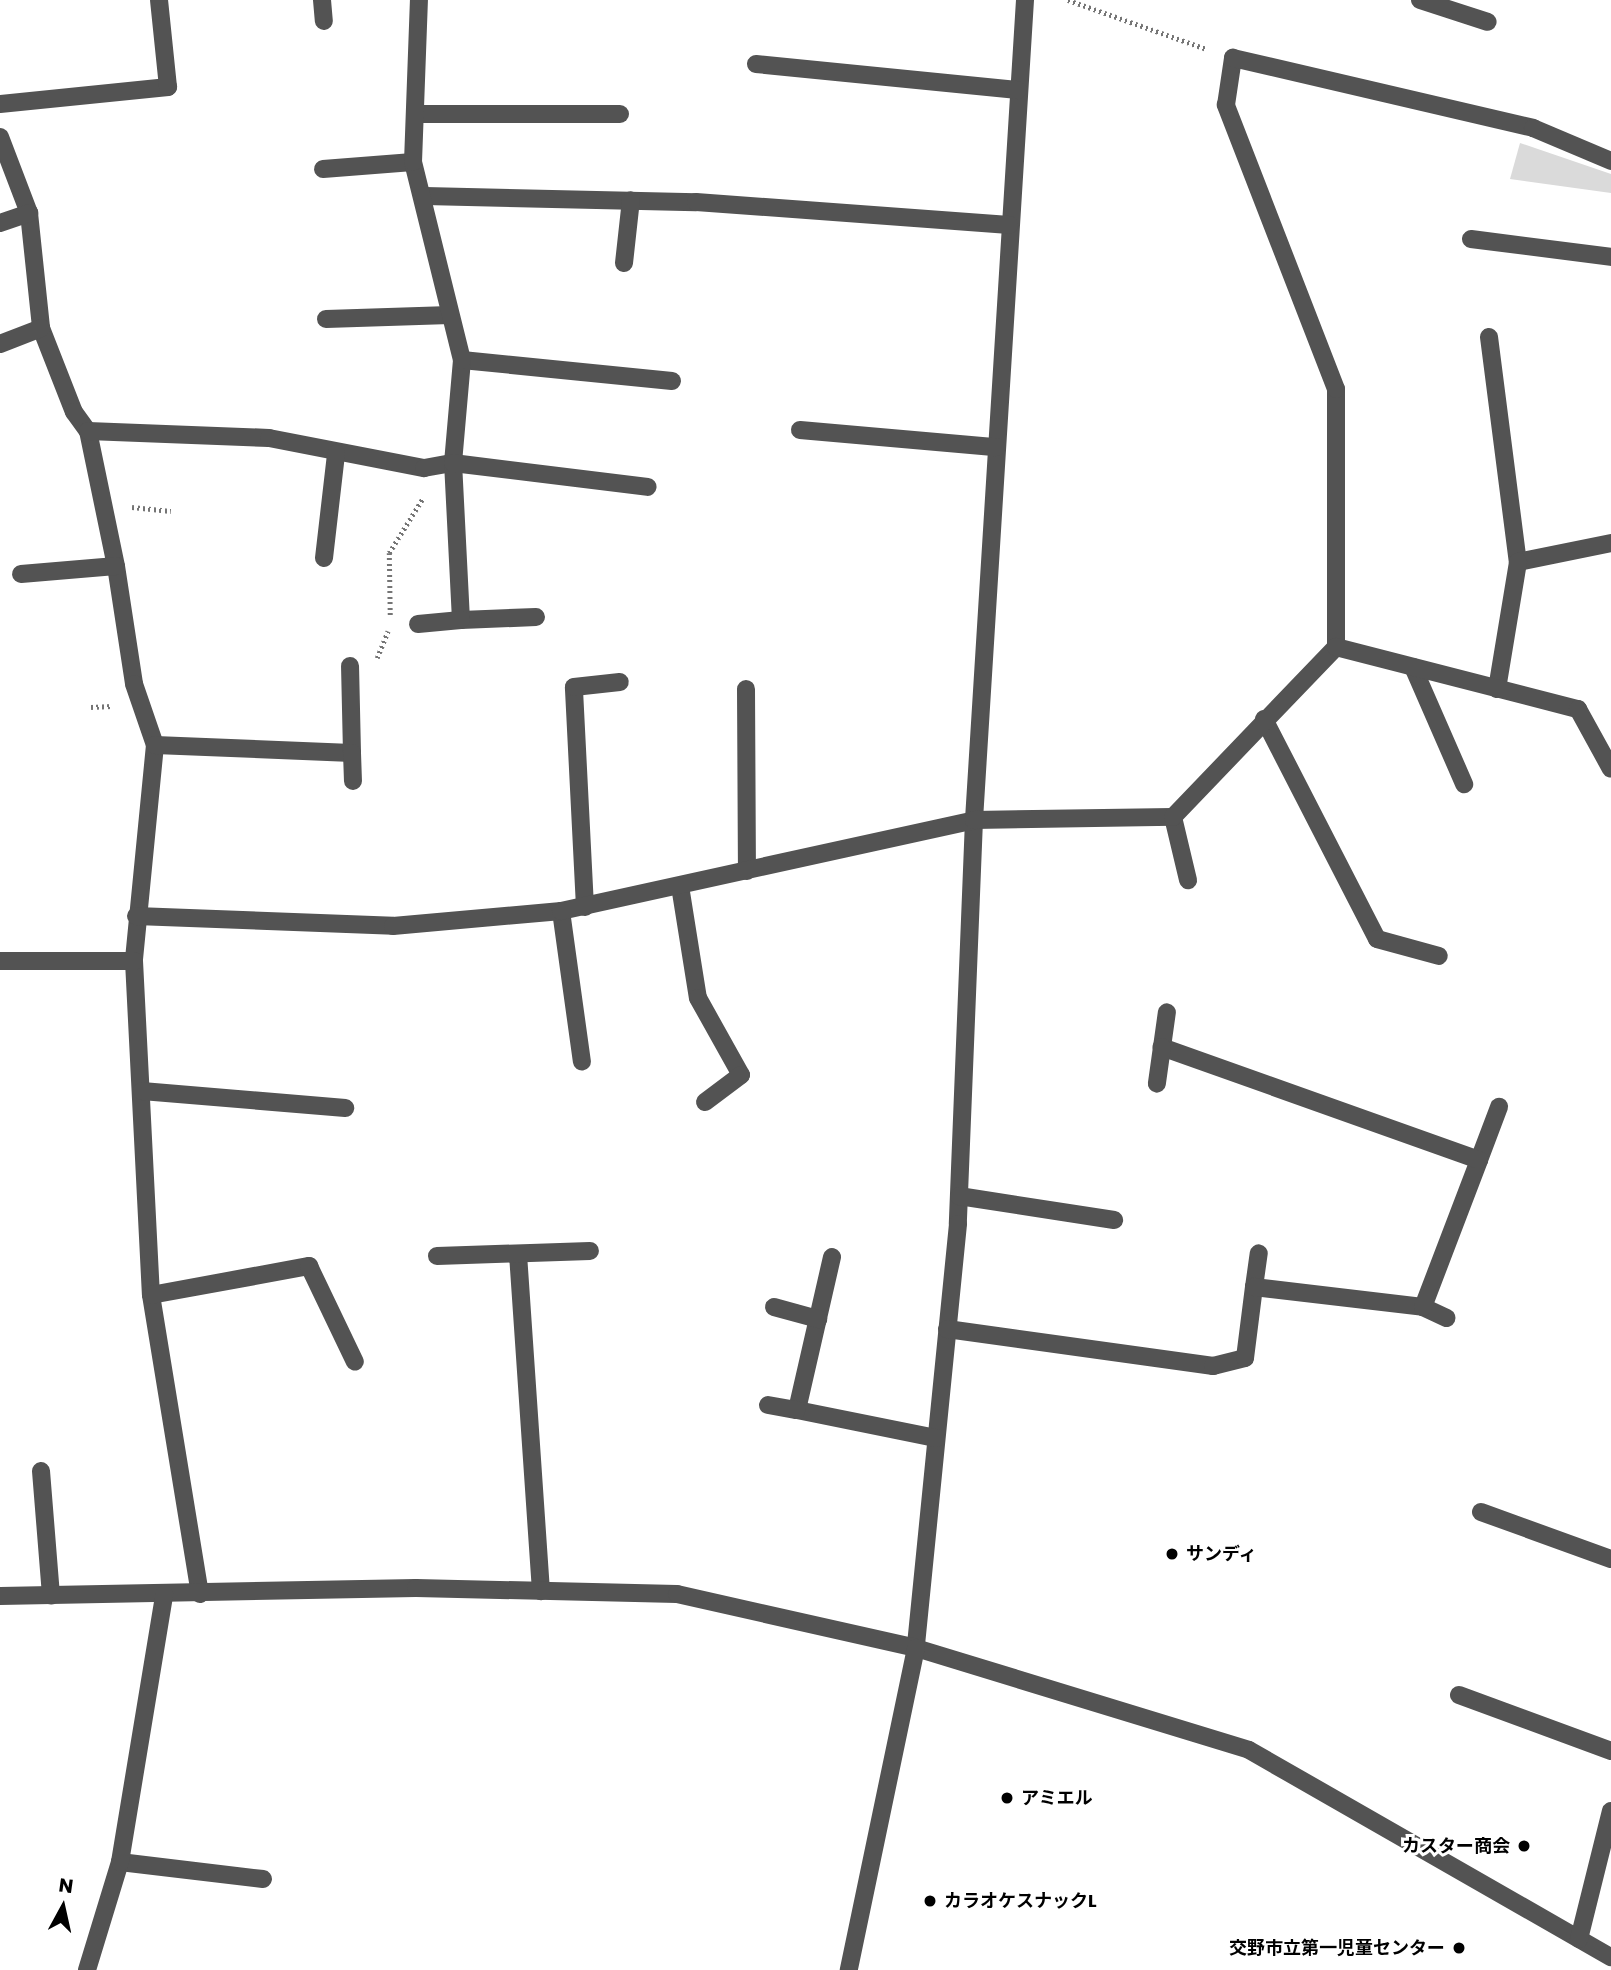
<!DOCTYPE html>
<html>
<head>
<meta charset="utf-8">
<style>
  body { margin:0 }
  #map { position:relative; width:1611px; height:1970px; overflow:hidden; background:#fff; font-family:Poppins,"Noto Sans JP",sans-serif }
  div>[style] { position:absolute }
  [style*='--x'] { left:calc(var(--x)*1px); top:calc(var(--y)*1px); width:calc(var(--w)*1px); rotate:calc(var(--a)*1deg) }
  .green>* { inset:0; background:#dadada }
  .path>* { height:4.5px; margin-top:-2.25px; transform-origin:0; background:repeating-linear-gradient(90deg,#757575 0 2px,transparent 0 5.5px) }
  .minor>* { height:18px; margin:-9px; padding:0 9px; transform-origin:9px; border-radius:9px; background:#535353 }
  .dots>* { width:19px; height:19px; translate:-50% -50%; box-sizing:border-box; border:4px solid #fff; border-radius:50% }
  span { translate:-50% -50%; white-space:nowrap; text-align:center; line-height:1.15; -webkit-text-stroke:6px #fff; paint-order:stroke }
  .poi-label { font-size:18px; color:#000; font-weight:700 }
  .left { translate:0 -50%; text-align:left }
  .right { translate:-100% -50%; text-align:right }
  .north { position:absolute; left:28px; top:1872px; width:70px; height:70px; -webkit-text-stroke:5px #fff; paint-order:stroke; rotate:8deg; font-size:19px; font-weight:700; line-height:28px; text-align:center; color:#000 }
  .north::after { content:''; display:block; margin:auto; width:24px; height:32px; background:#000; clip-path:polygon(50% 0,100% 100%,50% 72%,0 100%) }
</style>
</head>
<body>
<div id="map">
  <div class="green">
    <div style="clip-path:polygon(1520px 143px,1611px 174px,1611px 193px,1510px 179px)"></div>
  </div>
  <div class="path">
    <div style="--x:1068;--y:0;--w:146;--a:19.5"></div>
    <div style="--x:132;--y:507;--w:39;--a:6"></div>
    <div style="--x:390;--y:615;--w:62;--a:-90.9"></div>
    <div style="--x:389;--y:553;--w:65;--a:-58.3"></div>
    <div style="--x:377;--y:658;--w:29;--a:-68"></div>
    <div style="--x:91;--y:707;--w:21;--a:-3"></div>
  </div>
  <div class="minor">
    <div style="--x:322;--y:0;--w:21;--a:85"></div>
    <div style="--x:1025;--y:0;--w:822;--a:93.56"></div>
    <div style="--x:974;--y:820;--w:404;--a:92.3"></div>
    <div style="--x:958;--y:1224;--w:426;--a:95.7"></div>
    <div style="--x:916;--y:1648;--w:348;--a:17"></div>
    <div style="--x:1249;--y:1750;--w:417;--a:29.8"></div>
    <div style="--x:1420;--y:0;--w:71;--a:17.9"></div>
    <div style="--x:756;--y:64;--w:263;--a:5.7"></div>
    <div style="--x:0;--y:104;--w:169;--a:-5.8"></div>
    <div style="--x:168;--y:87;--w:87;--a:-95.9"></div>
    <div style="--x:416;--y:114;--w:204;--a:0"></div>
    <div style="--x:0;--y:137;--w:81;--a:69.1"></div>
    <div style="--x:29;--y:213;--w:116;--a:84"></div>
    <div style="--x:41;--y:328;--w:90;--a:68.6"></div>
    <div style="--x:74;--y:412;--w:24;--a:54"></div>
    <div style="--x:88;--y:431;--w:138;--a:78.3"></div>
    <div style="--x:116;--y:566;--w:119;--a:81.3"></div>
    <div style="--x:134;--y:684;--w:65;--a:71"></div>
    <div style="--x:155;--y:745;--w:217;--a:95.6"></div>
    <div style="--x:134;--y:961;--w:334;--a:87.1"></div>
    <div style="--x:151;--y:1295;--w:303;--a:80.7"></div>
    <div style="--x:323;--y:169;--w:90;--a:-4.4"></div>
    <div style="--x:425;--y:196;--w:271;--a:1.3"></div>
    <div style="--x:696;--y:202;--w:314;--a:4.2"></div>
    <div style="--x:0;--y:223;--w:31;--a:-19"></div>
    <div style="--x:1471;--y:239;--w:141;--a:7.3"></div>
    <div style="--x:624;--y:263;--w:63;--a:-83.7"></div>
    <div style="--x:326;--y:319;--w:124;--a:-1.8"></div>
    <div style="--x:1489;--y:337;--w:227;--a:82.7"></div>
    <div style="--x:1518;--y:562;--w:95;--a:-11.5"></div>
    <div style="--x:0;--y:344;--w:44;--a:-21.3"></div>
    <div style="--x:462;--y:360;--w:211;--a:5.7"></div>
    <div style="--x:800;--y:430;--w:197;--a:5"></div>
    <div style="--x:88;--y:431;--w:181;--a:2.2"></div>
    <div style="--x:269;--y:438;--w:158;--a:11"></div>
    <div style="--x:424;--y:468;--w:29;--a:-10"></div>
    <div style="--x:453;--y:463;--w:103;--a:-85"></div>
    <div style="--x:462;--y:360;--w:204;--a:-103.9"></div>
    <div style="--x:413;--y:162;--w:162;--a:-87.9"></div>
    <div style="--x:324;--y:558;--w:105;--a:-83.4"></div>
    <div style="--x:21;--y:574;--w:95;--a:-4.8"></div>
    <div style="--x:536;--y:617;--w:75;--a:177.7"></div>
    <div style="--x:461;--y:620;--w:157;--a:-92.9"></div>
    <div style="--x:453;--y:463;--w:196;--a:7"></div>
    <div style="--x:418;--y:624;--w:43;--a:-5.3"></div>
    <div style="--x:1336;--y:647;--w:258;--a:-90"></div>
    <div style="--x:1336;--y:389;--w:305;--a:-111.2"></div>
    <div style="--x:1226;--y:105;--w:48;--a:-81.5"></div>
    <div style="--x:1233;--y:58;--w:308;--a:13.1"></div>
    <div style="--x:1533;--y:128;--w:85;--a:22.9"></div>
    <div style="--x:1413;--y:667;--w:128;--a:66.4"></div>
    <div style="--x:746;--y:689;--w:182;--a:89.7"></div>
    <div style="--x:1497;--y:689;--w:129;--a:-80.6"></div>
    <div style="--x:1264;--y:719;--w:247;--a:62.8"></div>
    <div style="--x:1377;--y:939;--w:64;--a:15.3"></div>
    <div style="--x:155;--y:745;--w:197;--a:2.3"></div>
    <div style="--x:352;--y:753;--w:87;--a:-91.3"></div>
    <div style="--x:352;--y:753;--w:28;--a:88"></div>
    <div style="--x:1173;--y:817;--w:65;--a:76.6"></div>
    <div style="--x:680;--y:886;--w:113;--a:80.9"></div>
    <div style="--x:698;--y:998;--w:88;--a:60.8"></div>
    <div style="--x:741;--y:1075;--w:45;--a:143.1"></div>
    <div style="--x:585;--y:907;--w:220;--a:-92.9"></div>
    <div style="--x:574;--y:687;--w:46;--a:-6.2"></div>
    <div style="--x:561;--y:911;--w:152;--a:82.1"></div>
    <div style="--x:136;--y:916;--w:257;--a:2.2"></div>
    <div style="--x:393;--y:926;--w:169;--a:-5.1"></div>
    <div style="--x:561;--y:911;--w:423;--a:-12.4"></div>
    <div style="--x:974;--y:820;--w:199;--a:-0.9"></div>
    <div style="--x:1173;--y:817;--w:236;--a:-46.2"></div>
    <div style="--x:1336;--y:647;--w:250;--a:14.4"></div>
    <div style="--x:1578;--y:709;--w:68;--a:61.2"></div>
    <div style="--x:0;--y:961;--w:134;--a:0"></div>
    <div style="--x:1162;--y:1047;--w:35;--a:-82"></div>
    <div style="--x:142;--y:1091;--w:204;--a:4.8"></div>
    <div style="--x:1479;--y:1160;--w:57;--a:-69.3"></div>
    <div style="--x:959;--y:1196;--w:157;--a:8.8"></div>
    <div style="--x:518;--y:1254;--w:338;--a:86.1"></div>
    <div style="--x:437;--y:1256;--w:153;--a:-1.9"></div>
    <div style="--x:832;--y:1257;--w:157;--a:102.9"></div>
    <div style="--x:797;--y:1410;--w:142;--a:11.4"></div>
    <div style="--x:1254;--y:1287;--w:34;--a:-82"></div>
    <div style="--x:151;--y:1295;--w:161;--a:-10.4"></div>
    <div style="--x:309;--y:1266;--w:106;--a:64.4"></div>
    <div style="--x:774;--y:1307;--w:46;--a:15.3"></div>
    <div style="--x:1423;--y:1307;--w:26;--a:25"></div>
    <div style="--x:947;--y:1329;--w:269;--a:7.9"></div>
    <div style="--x:1213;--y:1366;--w:33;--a:-14"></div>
    <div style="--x:1245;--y:1358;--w:72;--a:-82.8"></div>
    <div style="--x:1254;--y:1287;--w:170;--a:6.7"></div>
    <div style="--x:1423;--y:1307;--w:157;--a:-69.1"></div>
    <div style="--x:1479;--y:1160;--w:337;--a:-160.4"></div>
    <div style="--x:1162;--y:1047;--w:37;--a:98"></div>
    <div style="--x:768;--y:1405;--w:29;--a:10"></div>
    <div style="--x:41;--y:1471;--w:125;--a:85.4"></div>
    <div style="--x:1481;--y:1512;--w:138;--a:19.9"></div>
    <div style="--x:0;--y:1596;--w:416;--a:-1.1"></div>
    <div style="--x:416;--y:1588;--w:261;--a:1.3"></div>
    <div style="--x:677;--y:1594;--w:245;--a:12.7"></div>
    <div style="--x:916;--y:1648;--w:329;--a:101.8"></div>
    <div style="--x:1459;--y:1695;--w:162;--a:20.2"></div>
    <div style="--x:120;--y:1862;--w:144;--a:6.8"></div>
    <div style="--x:1579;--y:1939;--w:132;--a:-76"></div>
    <div style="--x:87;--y:1970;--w:113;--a:-73"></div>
    <div style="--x:120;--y:1862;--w:271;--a:-80.6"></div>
  </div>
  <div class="dots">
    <div style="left:1172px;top:1554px;background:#000"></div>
    <div style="left:1007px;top:1798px;background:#000"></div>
    <div style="left:1524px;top:1846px;background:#000"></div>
    <div style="left:930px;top:1901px;background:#000"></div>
    <div style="left:1459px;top:1948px;background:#000"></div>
  </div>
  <div class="poi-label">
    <span class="left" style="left:1186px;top:1554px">サンディ</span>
    <span class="left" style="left:1021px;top:1798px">アミエル</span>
    <span class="right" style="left:1510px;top:1846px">カスター商会</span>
    <span class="left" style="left:944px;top:1901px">カラオケスナックL</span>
    <span class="right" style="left:1445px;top:1948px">交野市立第一児童センター</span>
  </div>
  <div class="north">N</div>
</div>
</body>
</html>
